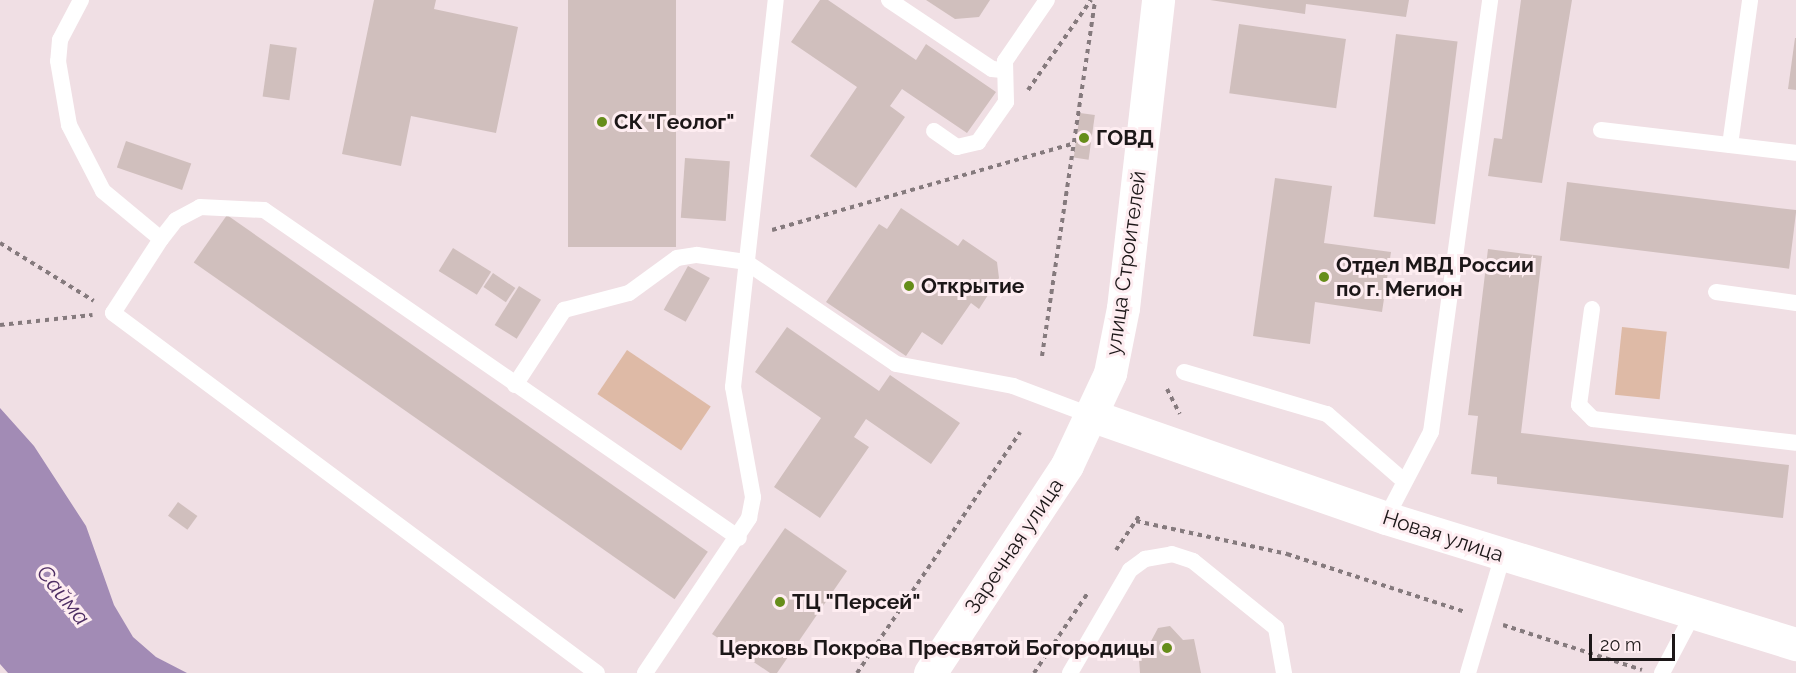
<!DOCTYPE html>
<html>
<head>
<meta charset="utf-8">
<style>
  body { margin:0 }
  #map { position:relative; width:1796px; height:673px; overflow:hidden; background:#f0dfe4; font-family:Raleway,sans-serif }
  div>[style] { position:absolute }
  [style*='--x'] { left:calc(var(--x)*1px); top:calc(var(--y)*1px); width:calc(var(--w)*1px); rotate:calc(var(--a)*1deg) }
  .green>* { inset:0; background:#debaa6; transform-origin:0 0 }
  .water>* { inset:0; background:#a28bb5 }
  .building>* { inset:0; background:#d0bfbd; transform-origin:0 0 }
  .path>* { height:4px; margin-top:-2px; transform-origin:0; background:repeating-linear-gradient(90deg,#857a7d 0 4.5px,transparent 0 9px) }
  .service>* { height:16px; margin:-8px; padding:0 8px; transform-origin:8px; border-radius:8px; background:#fff }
  .tertiary>* { height:33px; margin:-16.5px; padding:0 16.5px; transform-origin:16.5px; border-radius:16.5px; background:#fff }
  .secondary>* { height:33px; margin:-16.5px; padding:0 16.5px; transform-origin:16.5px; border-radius:16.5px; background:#fff }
  .dots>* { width:16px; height:16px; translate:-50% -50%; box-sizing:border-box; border:3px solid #feedf1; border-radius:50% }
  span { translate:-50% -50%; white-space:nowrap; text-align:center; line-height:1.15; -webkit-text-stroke:6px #feedf1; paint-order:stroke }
  .poi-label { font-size:21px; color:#1c1718; font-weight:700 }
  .left { translate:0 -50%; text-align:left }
  .right { translate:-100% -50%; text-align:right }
  .street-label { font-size:21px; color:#1c1718 }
  .water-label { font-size:22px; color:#4e2e64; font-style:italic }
  .scale { position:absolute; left:1589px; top:634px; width:86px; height:27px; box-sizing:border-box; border:3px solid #1c1718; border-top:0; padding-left:8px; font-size:18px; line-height:21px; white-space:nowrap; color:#1c1718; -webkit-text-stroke:4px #feedf1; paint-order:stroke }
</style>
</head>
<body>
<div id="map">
  <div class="green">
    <div style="left:1622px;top:327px;width:45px;height:68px;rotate:6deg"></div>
    <div style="left:627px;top:350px;width:101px;height:53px;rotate:34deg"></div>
  </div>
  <div class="water">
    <div style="clip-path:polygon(0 408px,34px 446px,86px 526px,114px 605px,133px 637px,156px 657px,187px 673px,8px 673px,0 664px)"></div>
  </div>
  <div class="building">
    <div style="clip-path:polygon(374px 0,436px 0,434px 9px,518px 27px,496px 133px,411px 116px,401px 166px,342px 154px)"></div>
    <div style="left:568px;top:0;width:108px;height:247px"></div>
    <div style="clip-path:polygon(820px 0,828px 0,916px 60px,926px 44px,996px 92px,967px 133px,902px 89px,890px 106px,905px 117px,856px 188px,810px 156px,857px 87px,791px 42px)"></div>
    <div style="clip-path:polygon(926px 0,990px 0,979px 17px,955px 19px)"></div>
    <div style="clip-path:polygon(1210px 0,1409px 0,1406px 17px,1306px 4px,1305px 14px)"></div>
    <div style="clip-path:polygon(1521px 0,1572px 0,1542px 183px,1488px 176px,1494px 138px,1502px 139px)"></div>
    <div style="left:1239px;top:24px;width:108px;height:70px;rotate:8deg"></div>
    <div style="left:1396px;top:34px;width:62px;height:184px;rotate:7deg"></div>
    <div style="clip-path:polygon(1795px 38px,1796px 38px,1796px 90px,1788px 89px)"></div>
    <div style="left:270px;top:44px;width:27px;height:53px;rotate:8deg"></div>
    <div style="left:1080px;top:113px;width:15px;height:45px;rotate:8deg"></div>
    <div style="left:126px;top:141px;width:69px;height:28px;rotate:19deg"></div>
    <div style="left:685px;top:158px;width:45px;height:60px;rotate:4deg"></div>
    <div style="clip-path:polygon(1275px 178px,1332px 186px,1324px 243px,1391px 252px,1382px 312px,1315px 302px,1310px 344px,1253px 336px)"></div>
    <div style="left:1567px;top:182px;width:231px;height:59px;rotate:7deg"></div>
    <div style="clip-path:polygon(901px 208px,958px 246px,963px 239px,997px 262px,999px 278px,979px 309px,971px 303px,942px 345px,922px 332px,906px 356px,826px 302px,879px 224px,887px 229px)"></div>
    <div style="left:227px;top:215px;width:587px;height:58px;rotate:35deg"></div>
    <div style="left:453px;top:248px;width:45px;height:27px;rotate:32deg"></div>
    <div style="clip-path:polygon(1488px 249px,1542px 256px,1521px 433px,1789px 465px,1783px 518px,1497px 484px,1497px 477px,1471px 474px,1478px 416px,1468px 415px)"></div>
    <div style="left:688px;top:266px;width:25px;height:50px;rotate:29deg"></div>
    <div style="left:493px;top:273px;width:27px;height:17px;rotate:34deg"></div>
    <div style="left:519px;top:286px;width:26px;height:46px;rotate:32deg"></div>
    <div style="clip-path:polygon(787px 327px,879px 391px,890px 375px,960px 423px,931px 464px,866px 419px,854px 437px,869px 447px,820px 518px,774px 487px,821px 418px,755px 372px)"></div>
    <div style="left:178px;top:502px;width:24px;height:17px;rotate:36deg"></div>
    <div style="clip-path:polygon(785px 528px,847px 571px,777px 673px,770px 673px,712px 634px)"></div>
    <div style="clip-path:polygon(1170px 626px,1183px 640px,1194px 639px,1201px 673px,1140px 673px,1138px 646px,1149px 645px,1158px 628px)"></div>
  </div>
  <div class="path">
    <div style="--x:1028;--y:90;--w:110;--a:-55"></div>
    <div style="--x:772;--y:230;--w:311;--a:-16"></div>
    <div style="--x:0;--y:243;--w:110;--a:31.7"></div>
    <div style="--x:0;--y:325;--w:93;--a:-6.2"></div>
    <div style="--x:1042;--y:356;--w:360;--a:-81.5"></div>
    <div style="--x:1167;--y:389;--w:28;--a:63"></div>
    <div style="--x:1136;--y:521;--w:155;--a:12.3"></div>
    <div style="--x:1287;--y:554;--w:187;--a:18"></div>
    <div style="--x:1116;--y:550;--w:41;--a:-55.9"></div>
    <div style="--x:1503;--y:625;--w:146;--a:17.9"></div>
    <div style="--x:857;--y:673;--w:291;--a:-55.9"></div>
    <div style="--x:1034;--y:673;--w:95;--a:-56.1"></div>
  </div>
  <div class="service">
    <div style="--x:81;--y:0;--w:45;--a:117.7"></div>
    <div style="--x:60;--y:40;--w:21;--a:95"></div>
    <div style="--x:58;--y:61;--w:65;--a:80.2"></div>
    <div style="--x:69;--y:125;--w:74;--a:62.7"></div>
    <div style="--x:103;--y:191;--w:75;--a:39.6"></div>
    <div style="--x:161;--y:239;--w:88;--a:123"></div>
    <div style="--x:113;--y:313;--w:603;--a:36.64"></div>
    <div style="--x:889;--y:0;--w:124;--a:33.8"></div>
    <div style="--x:992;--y:69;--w:10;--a:6"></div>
    <div style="--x:1601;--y:130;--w:196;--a:6.7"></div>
    <div style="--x:934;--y:131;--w:28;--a:35"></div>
    <div style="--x:957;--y:147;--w:22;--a:-13"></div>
    <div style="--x:978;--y:142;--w:49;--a:-55"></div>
    <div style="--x:1006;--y:102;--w:41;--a:-91.4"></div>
    <div style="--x:1005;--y:61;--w:74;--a:-55.5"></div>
    <div style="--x:1730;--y:145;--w:146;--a:-82.1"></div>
    <div style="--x:161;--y:239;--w:24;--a:-52"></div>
    <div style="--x:176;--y:220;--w:27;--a:-28"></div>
    <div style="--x:200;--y:207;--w:64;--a:2.7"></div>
    <div style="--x:264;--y:210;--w:577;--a:34.63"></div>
    <div style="--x:1716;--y:292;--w:81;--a:7.8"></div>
    <div style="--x:1592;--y:309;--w:97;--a:97.7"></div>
    <div style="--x:1579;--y:405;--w:20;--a:45"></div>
    <div style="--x:1593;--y:419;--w:204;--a:6.7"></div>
    <div style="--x:1184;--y:372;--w:149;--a:16.4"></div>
    <div style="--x:1327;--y:414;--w:102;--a:41"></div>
    <div style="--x:515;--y:385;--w:90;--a:-56.8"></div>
    <div style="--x:564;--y:310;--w:67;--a:-14.7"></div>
    <div style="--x:629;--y:293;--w:59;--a:-36.1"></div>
    <div style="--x:677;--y:258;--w:20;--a:-9"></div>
    <div style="--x:697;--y:255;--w:49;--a:8.1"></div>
    <div style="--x:746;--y:262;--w:181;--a:34.2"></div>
    <div style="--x:896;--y:364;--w:119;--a:10.6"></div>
    <div style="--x:1013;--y:386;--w:85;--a:20.6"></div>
    <div style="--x:1386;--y:518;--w:97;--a:-62.4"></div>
    <div style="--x:1431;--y:432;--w:436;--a:-82.2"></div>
    <div style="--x:645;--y:673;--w:187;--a:-56.1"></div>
    <div style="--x:749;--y:518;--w:21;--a:-79"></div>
    <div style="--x:753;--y:497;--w:112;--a:-100.3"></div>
    <div style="--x:733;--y:387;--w:389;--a:-83.7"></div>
    <div style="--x:1070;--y:673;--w:119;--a:-59.8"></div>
    <div style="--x:1130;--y:570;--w:19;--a:-36"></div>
    <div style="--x:1145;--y:559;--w:27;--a:-10"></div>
    <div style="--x:1172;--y:554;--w:22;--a:18"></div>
    <div style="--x:1193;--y:561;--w:107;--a:38.9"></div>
    <div style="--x:1276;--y:628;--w:46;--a:79.9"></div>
    <div style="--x:1468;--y:673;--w:123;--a:-73.5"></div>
    <div style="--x:1662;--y:673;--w:67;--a:-62.3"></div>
  </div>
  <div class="tertiary">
    <div style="--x:1093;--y:416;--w:310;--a:19.2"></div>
    <div style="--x:1386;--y:518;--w:429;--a:17.1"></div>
  </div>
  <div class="secondary">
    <div style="--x:930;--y:673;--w:249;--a:-56.6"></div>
    <div style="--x:1067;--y:465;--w:102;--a:-64.9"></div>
    <div style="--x:1110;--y:373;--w:66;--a:-78.7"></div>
    <div style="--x:1123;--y:308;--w:310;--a:-83.5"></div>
  </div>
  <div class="dots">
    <div style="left:602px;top:122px;background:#668d1a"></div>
    <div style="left:1084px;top:138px;background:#668d1a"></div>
    <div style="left:1324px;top:277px;background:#668d1a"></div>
    <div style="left:909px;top:286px;background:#668d1a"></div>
    <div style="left:780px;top:602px;background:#668d1a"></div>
    <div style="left:1167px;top:648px;background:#668d1a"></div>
  </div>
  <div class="poi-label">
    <span class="left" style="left:614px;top:122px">СК "Геолог"</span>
    <span class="left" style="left:1096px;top:138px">ГОВД</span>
    <span class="left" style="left:1336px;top:277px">Отдел МВД России<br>по г. Мегион</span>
    <span class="left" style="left:921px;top:286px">Открытие</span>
    <span class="left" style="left:792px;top:602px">ТЦ "Персей"</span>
    <span class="right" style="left:1155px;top:648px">Церковь Покрова Пресвятой Богородицы</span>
  </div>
  <div class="street-label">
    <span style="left:1126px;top:263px;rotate:-82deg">улица Строителей</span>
    <span style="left:1443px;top:536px;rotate:18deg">Новая улица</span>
    <span style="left:1014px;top:546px;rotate:-56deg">Заречная улица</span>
  </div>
  <div class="water-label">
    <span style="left:63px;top:595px;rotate:51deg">Сайма</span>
  </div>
  <div class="scale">20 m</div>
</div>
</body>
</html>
